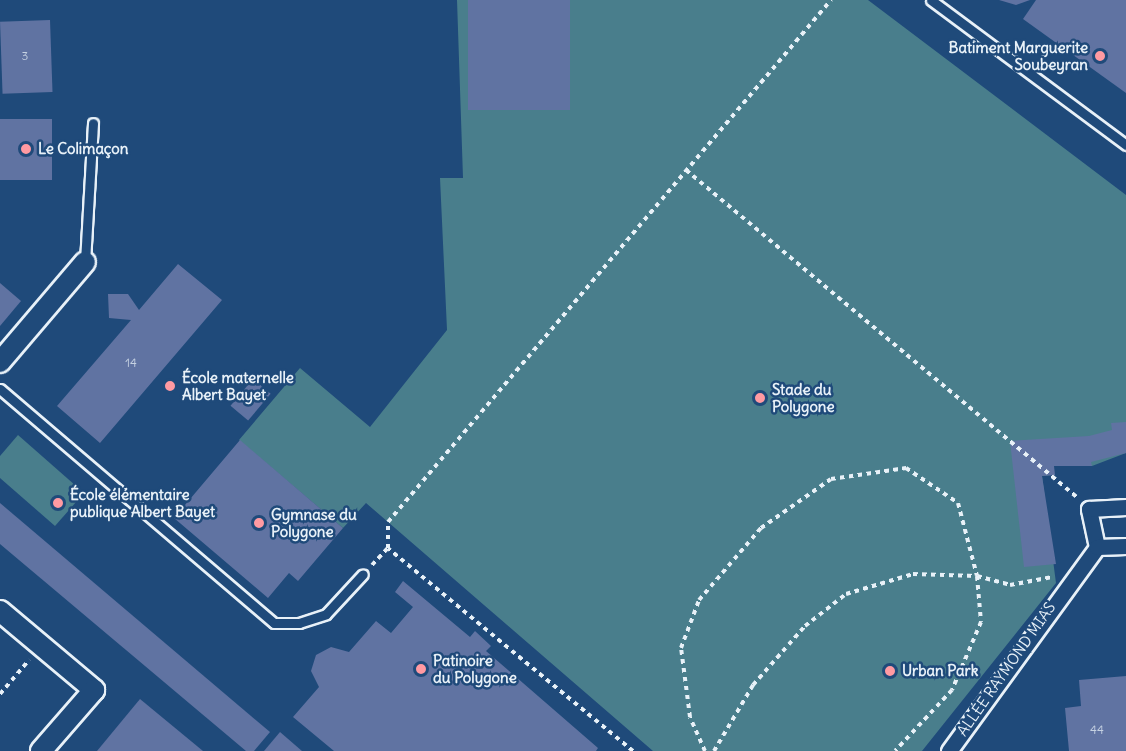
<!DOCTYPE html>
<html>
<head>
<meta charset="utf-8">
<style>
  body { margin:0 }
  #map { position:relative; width:1126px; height:751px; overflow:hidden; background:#1f4a7a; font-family:Delius,sans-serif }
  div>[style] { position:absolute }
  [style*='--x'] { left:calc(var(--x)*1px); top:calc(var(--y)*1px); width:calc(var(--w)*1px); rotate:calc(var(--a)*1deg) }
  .green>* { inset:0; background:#497e8c }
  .building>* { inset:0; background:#6073a2; transform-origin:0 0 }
  .path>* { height:4px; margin-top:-2px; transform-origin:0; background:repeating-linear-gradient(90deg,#e8f1f8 0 4.5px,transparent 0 9px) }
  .roads { filter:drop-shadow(2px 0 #e8f1f8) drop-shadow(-2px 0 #e8f1f8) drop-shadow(0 2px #e8f1f8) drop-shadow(0 -2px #e8f1f8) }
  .service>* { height:9px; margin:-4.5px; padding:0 4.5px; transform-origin:4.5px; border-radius:4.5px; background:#1f4a7a }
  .pedestrian>* { height:15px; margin:-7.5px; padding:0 7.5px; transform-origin:7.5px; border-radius:7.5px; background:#1f4a7a }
  .minor>* { height:20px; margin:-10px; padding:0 10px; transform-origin:10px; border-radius:10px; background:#1f4a7a }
  .dots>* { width:16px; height:16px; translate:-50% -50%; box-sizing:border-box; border:3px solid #1f4a7a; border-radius:50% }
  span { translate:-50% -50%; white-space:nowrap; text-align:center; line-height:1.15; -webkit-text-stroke:5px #1f4a7a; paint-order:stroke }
  .number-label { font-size:12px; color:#c6d2e2 }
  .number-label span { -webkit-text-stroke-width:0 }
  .poi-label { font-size:15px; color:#e8f1f8; font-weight:700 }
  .right { translate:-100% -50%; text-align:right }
  .left { translate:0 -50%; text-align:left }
  .street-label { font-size:15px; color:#e8f1f8 }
</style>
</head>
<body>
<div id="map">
  <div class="green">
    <div style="clip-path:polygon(457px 0,868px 0,1126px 195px,1126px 453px,1092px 466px,1054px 466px,1054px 475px,1042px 476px,1056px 583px,922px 751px,653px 751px,366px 503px,343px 528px,239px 440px,300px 368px,370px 427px,447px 330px,440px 178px,463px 178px)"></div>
    <div style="clip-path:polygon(18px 435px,84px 493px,55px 526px,0 478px,0 456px)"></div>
  </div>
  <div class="building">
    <div style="left:468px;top:0;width:102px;height:110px"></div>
    <div style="clip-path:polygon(999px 0,1030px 0,1016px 5px)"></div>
    <div style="clip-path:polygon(1036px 0,1126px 0,1126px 93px,1023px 19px)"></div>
    <div style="left:50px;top:20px;width:72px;height:50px;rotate:88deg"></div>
    <div style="left:0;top:119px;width:52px;height:61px"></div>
    <div style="clip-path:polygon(178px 264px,222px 300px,100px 443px,57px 406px,131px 320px,109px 318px,108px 294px,128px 294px,139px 310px)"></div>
    <div style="clip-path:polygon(0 283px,21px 301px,0 326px)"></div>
    <div style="left:253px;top:379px;width:23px;height:35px;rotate:40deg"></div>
    <div style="clip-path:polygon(1126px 422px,1126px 453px,1091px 462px,1092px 466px,1054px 466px,1055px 475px,1042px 476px,1056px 564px,1024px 567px,1010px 441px,1089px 436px,1112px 430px,1111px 423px)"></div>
    <div style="clip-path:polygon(240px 440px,343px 528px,298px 581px,289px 573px,268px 598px,174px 518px)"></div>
    <div style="clip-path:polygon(0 503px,270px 732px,254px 751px,246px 751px,0 544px)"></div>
    <div style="clip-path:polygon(403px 581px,470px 637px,475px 631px,491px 646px,486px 651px,598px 748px,596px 751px,334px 751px,293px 717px,319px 687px,311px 671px,316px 655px,331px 647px,349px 652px,376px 621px,391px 633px,413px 607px,395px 592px)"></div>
    <div style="clip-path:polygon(1126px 676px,1126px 751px,1069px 751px,1065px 708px,1081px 706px,1079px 680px)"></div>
    <div style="clip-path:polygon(140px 699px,203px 751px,97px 751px)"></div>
    <div style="clip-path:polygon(280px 732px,302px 751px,264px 751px)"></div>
  </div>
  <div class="path">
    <div style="--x:686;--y:170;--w:511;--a:39.92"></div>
    <div style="--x:372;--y:565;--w:23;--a:-47"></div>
    <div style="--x:0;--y:694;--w:45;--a:-49.5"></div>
    <div style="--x:633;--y:751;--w:318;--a:-140.4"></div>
    <div style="--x:388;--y:548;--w:26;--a:-90"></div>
    <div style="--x:388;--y:522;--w:685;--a:-49.68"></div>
    <div style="--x:705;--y:751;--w:37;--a:-114"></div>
    <div style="--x:690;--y:717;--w:70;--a:-97.4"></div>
    <div style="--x:681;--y:648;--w:51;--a:-69.4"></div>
    <div style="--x:699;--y:600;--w:95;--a:-49.3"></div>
    <div style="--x:761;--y:528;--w:85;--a:-35"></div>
    <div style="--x:831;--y:479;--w:76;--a:-8.3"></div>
    <div style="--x:906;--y:468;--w:63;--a:33.9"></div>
    <div style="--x:958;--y:503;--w:75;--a:75.4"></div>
    <div style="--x:977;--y:576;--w:46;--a:85"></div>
    <div style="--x:981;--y:622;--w:74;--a:113.1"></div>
    <div style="--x:952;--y:690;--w:83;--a:133.1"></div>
    <div style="--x:714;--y:751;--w:77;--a:-59.4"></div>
    <div style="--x:753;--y:685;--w:79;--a:-48.6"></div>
    <div style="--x:805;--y:626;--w:52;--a:-38"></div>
    <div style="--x:846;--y:594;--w:70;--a:-16.6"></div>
    <div style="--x:913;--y:574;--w:64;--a:1.8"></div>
    <div style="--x:977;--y:576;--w:34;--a:15"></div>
    <div style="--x:1010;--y:585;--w:43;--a:-10.8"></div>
  </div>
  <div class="roads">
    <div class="service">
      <div style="--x:931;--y:0;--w:243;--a:36.6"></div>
      <div style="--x:85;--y:262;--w:139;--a:-86.7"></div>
      <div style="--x:0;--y:389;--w:360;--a:40.5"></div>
      <div style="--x:274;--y:623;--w:25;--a:0"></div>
      <div style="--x:299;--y:623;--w:28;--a:-18"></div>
      <div style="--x:326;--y:614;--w:54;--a:-47.2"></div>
    </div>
    <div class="pedestrian">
      <div style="--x:1097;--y:547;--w:39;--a:-102"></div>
      <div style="--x:1089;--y:509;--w:37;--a:-3"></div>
      <div style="--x:949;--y:751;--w:252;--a:-54"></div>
      <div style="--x:1097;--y:547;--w:29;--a:-2"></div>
    </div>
    <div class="minor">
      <div style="--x:0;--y:362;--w:131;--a:-49.6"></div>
      <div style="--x:0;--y:611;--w:123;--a:40"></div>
      <div style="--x:94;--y:690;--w:81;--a:131"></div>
    </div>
  </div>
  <div class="dots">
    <div style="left:1100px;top:56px;background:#ff9aa2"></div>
    <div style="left:26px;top:149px;background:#ff9aa2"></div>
    <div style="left:170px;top:386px;background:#ff9aa2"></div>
    <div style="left:760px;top:398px;background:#ff9aa2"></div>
    <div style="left:58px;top:503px;background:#ff9aa2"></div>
    <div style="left:259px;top:523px;background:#ff9aa2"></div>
    <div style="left:421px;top:669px;background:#ff9aa2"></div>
    <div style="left:890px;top:671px;background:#ff9aa2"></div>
  </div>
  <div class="number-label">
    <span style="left:25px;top:56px">3</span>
    <span style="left:131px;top:363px">14</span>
    <span style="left:1097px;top:730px">44</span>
  </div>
  <div class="poi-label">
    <span class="right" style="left:1088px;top:56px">Batiment Marguerite<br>Soubeyran</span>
    <span class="left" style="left:38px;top:149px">Le Colimaçon</span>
    <span class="left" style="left:182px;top:386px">École maternelle<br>Albert Bayet</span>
    <span class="left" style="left:772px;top:398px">Stade du<br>Polygone</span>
    <span class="left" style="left:70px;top:503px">École élémentaire<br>publique Albert Bayet</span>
    <span class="left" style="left:271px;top:523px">Gymnase du<br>Polygone</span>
    <span class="left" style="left:433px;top:669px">Patinoire<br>du Polygone</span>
    <span class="left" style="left:902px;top:671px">Urban Park</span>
  </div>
  <div class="street-label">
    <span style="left:1006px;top:669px;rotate:-55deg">ALLÉE RAYMOND MIAS</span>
  </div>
</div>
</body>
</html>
